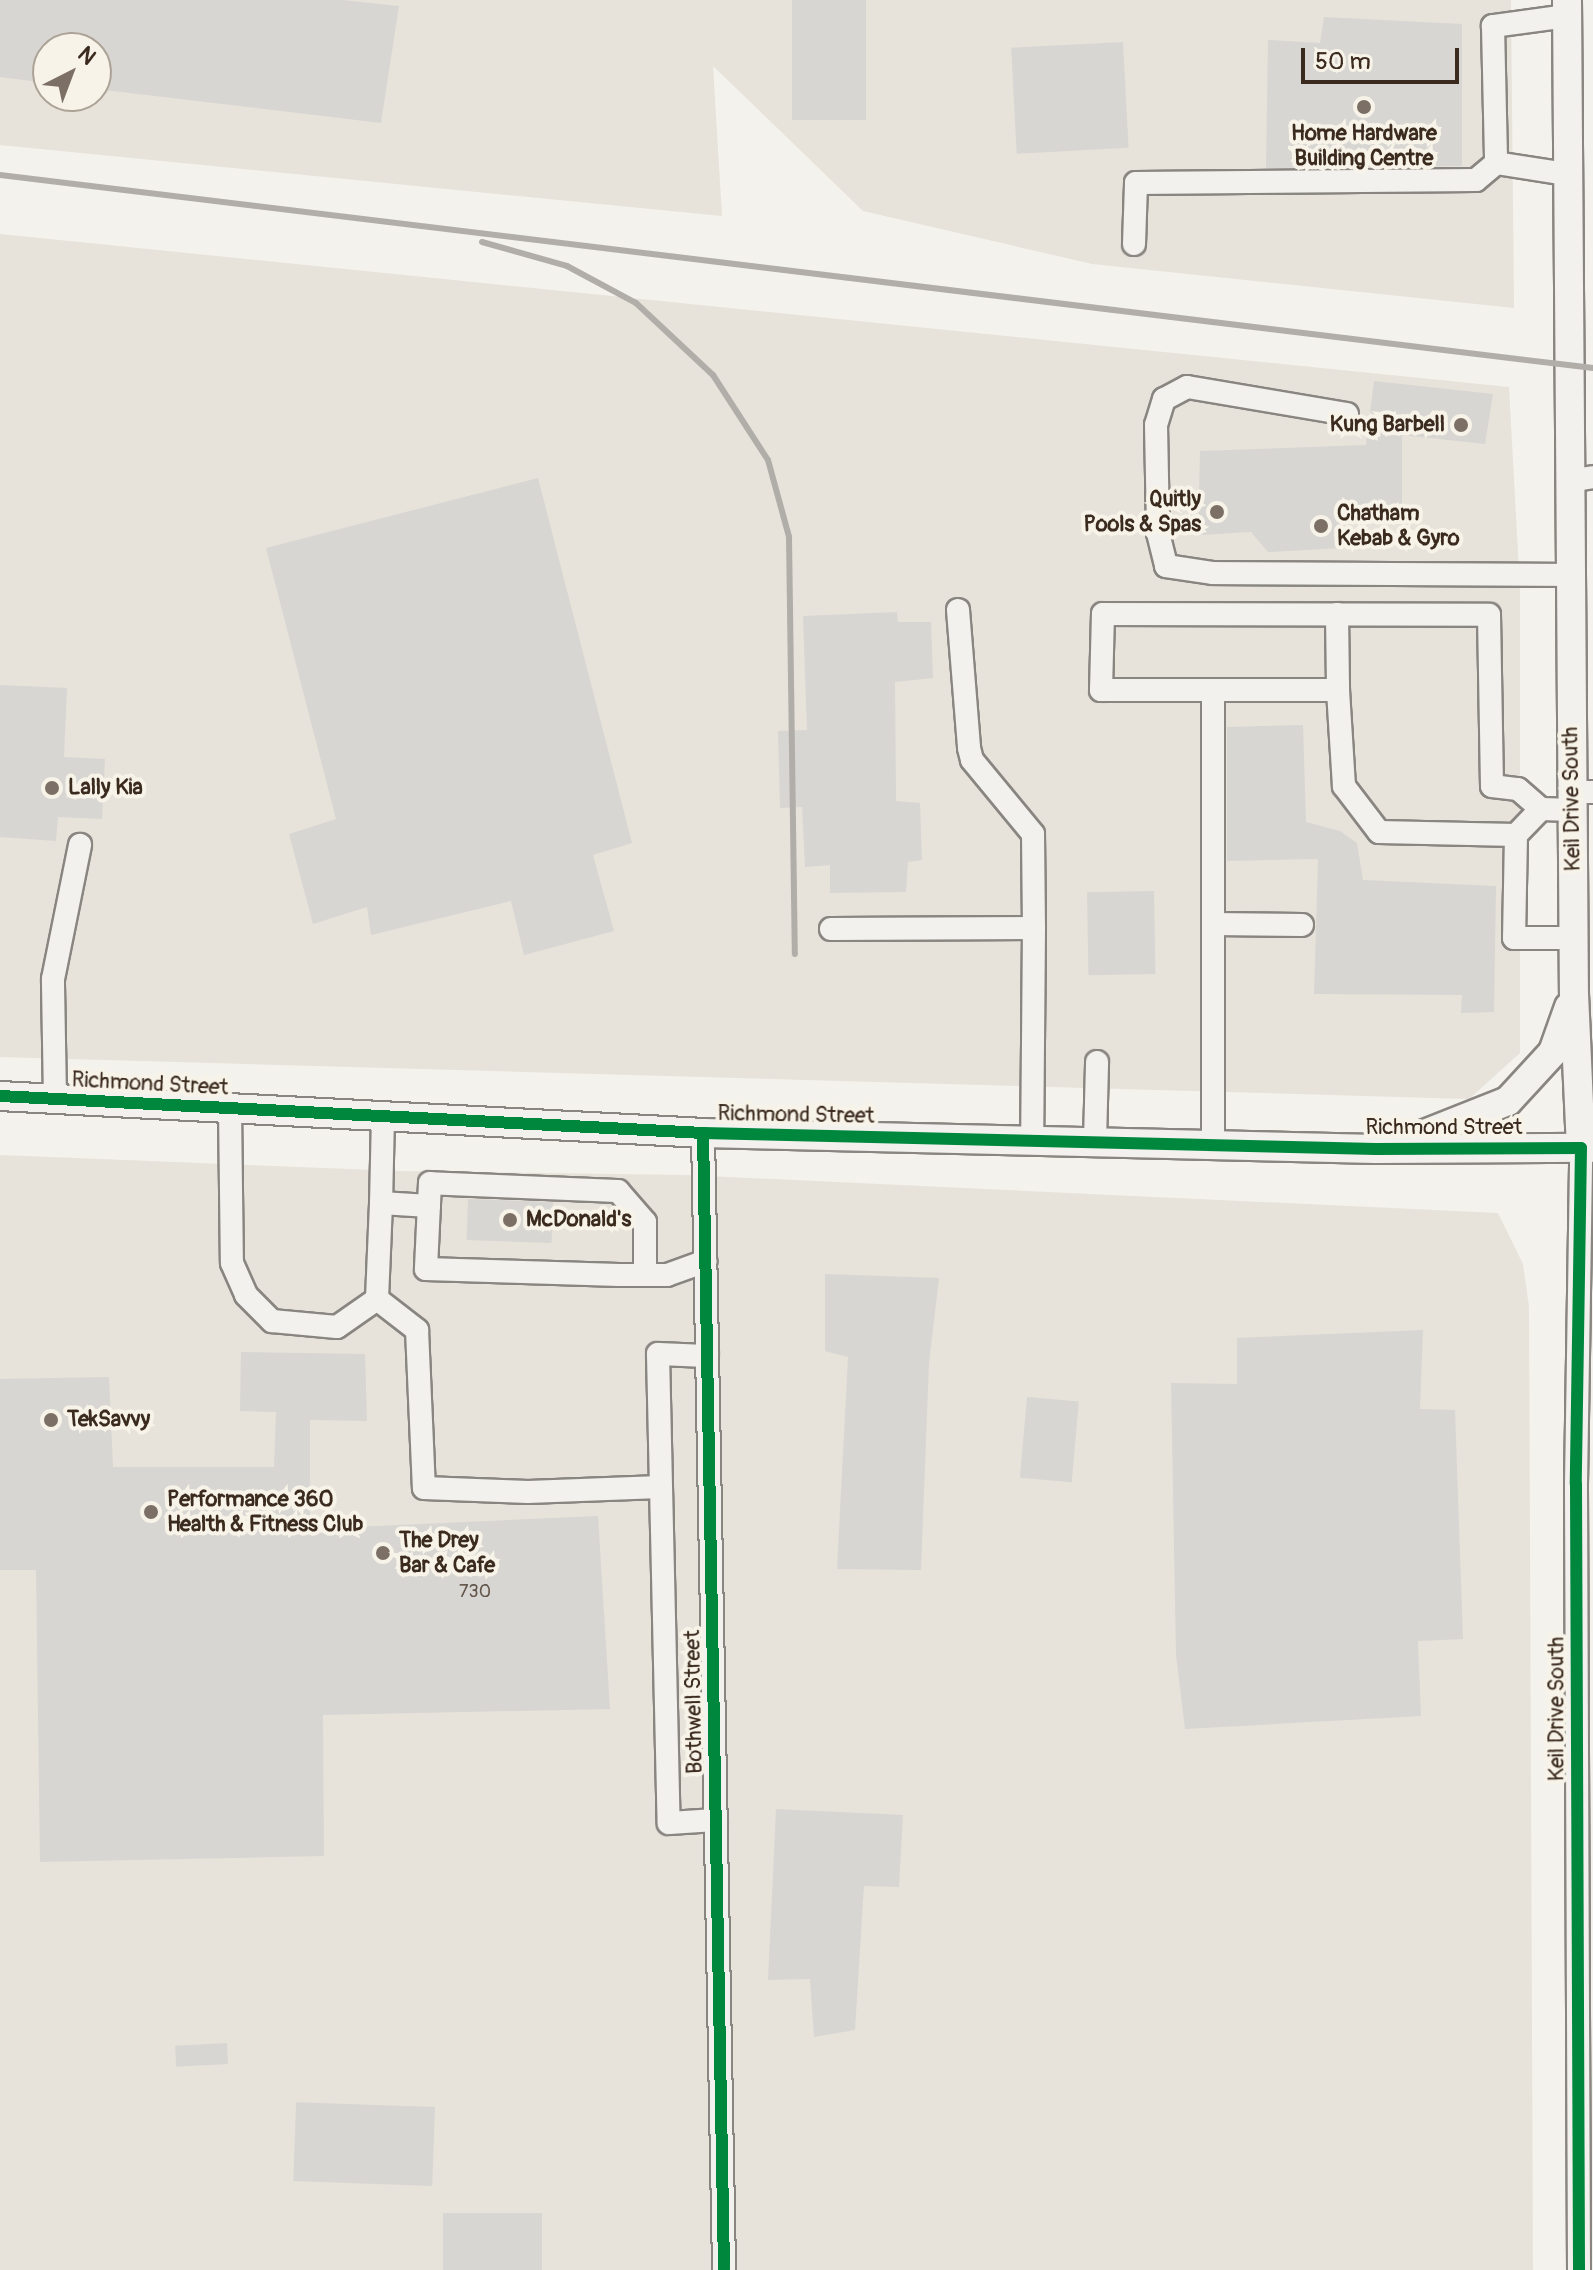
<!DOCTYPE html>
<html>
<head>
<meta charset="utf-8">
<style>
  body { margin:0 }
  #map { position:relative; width:1593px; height:2270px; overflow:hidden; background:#f4f2ec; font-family:Pangolin,sans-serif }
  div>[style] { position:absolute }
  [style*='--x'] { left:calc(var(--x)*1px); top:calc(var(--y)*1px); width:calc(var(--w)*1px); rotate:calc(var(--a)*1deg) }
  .built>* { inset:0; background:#e7e2da }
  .building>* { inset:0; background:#d8d6d2; transform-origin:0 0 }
  .roads { filter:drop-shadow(2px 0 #898580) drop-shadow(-2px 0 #898580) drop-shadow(0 2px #898580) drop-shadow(0 -2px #898580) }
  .minor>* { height:22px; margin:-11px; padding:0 11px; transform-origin:11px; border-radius:11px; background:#f2f1ed }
  .major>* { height:28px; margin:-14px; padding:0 14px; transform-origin:14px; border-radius:14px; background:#f2f1ed }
  .rail>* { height:6px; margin:-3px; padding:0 3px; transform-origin:3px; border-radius:3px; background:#b1aeaa }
  .cycleway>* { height:12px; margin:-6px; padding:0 6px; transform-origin:6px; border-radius:6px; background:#00873e }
  .dots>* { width:22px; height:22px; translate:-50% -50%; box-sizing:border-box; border:4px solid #f7f3e8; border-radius:50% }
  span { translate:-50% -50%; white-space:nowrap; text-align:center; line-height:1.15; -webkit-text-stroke:8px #f7f3e8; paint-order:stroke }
  .number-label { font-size:18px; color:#62554b }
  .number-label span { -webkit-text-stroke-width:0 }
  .poi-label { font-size:22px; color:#3b2a1e; font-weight:700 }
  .right { translate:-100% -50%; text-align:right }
  .left { translate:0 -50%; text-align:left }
  .street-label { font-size:22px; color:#3b2a1e }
  .north { position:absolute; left:32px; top:32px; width:80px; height:80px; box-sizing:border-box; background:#f7f3e8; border:2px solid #aca397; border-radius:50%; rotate:42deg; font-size:22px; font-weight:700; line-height:32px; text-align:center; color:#3b2a1e }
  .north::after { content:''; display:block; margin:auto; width:28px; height:36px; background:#7c7066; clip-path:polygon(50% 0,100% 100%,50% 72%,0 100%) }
  .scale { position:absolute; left:1301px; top:48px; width:158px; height:36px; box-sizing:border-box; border:4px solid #3b2a1e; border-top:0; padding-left:10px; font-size:24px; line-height:28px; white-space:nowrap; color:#3b2a1e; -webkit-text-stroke:6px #f7f3e8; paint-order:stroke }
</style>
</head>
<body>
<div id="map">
  <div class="built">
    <div style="clip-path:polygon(evenodd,0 0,1511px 0,1514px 308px,1092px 264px,863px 211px,713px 66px,722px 216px,0 145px,0 0,48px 48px,96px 48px,96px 96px,48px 96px,48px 48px)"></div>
    <div style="clip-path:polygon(0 234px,1509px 387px,1520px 590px,1520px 1053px,1469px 1099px,0 1057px)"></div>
    <div style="clip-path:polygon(0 1155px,399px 1171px,685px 1175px,1498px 1213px,1523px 1264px,1529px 1307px,1533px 2270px,0 2270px)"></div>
  </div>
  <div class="building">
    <div style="clip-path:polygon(0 0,343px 0,399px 6px,381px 123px,96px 89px,96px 48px,48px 48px,48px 83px,0 77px)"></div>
    <div style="left:792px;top:0;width:74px;height:120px"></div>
    <div style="clip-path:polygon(1324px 17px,1462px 24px,1462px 166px,1266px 168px,1268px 40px,1320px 43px)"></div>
    <div style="left:1123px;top:42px;width:106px;height:112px;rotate:87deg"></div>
    <div style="clip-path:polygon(1374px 381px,1493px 394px,1485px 444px,1402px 435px,1402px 507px,1339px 507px,1341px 548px,1268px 552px,1251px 532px,1198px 535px,1200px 451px,1366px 445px)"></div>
    <div style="clip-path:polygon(538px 478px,632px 843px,593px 855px,614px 931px,524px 955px,511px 901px,371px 935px,367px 907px,313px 924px,289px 834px,336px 819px,266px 548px)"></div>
    <div style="clip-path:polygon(897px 612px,898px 622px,931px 622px,933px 678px,895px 682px,896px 801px,920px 803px,922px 860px,908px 862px,906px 892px,830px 893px,830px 865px,805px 867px,802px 807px,780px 808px,778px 731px,807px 730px,803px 616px)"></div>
    <div style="clip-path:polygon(0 685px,67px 688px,64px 757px,105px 759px,102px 819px,58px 817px,56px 841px,0 837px)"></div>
    <div style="clip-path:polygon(1303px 725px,1306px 822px,1340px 831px,1357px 843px,1363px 880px,1496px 886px,1494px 1012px,1461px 1013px,1462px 995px,1314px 994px,1318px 859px,1227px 861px,1227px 727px)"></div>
    <div style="left:1154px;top:891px;width:83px;height:67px;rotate:89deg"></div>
    <div style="left:468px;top:1199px;width:85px;height:41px;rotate:2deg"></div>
    <div style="clip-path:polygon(825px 1274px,939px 1278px,929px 1363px,921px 1570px,837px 1569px,848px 1357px,825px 1351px)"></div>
    <div style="clip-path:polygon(1423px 1330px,1420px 1409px,1455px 1410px,1463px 1639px,1418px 1641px,1421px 1716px,1185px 1729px,1176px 1655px,1171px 1383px,1237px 1384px,1237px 1338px)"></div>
    <div style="clip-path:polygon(241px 1352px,365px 1354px,367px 1421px,310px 1420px,310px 1529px,598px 1516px,610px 1709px,323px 1715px,324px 1856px,40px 1862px,36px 1570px,0 1570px,0 1379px,109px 1377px,113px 1467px,274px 1467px,276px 1412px,240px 1411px)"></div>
    <div style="left:1027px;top:1397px;width:52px;height:81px;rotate:5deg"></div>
    <div style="clip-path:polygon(776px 1809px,903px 1815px,899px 1887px,864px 1886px,855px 2030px,814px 2037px,810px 1979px,768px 1980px)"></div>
    <div style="left:227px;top:2043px;width:21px;height:52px;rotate:87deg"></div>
    <div style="left:435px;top:2107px;width:79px;height:139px;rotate:92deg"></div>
    <div style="left:443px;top:2213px;width:99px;height:57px"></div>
  </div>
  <div class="roads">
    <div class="minor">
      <div style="--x:1567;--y:16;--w:75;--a:172.3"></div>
      <div style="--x:1493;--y:26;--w:137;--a:88.7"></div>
      <div style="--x:1496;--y:163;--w:72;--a:8.8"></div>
      <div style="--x:1134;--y:244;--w:61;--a:-88.1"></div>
      <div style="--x:1136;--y:183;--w:340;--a:-0.5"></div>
      <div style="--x:1476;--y:180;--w:26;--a:-40"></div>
      <div style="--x:1347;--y:414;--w:162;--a:-170.4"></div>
      <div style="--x:1187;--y:387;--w:26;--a:152"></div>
      <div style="--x:1164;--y:399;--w:27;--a:107"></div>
      <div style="--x:1156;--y:425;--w:108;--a:88.9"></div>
      <div style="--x:1158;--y:533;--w:34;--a:76"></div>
      <div style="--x:1166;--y:566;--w:48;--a:8.5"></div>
      <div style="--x:1213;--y:573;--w:357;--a:0.3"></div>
      <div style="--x:1569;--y:481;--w:24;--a:-9"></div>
      <div style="--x:958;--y:610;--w:138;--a:85.4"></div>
      <div style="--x:969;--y:748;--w:12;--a:76"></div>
      <div style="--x:972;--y:760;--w:96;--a:50.5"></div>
      <div style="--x:1033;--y:834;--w:94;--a:89.4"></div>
      <div style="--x:1337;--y:614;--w:76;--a:89.2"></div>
      <div style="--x:1572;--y:792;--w:21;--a:0"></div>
      <div style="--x:1541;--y:809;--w:36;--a:134"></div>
      <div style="--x:1516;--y:835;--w:137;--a:-178.7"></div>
      <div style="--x:1379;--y:832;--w:58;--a:-127.3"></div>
      <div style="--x:1344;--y:786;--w:96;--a:-93.6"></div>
      <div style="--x:1338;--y:690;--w:237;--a:180"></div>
      <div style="--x:1101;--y:690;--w:76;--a:-88.5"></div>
      <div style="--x:1103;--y:614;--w:386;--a:0.1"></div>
      <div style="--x:1489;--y:615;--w:171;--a:89"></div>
      <div style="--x:1492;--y:786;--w:26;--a:7"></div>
      <div style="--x:1518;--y:789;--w:30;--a:41"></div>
      <div style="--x:1541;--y:809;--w:32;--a:2"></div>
      <div style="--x:1516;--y:835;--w:103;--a:91.1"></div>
      <div style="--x:1514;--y:938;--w:60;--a:0"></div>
      <div style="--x:1213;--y:924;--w:89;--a:0.6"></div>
      <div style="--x:831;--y:929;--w:203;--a:-0.3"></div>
      <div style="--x:1034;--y:928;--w:211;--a:90.5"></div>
      <div style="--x:55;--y:1099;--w:120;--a:-91"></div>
      <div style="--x:53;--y:979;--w:137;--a:-78.6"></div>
      <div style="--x:230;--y:1108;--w:155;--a:89.3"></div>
      <div style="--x:232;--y:1263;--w:35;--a:66"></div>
      <div style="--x:246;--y:1295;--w:37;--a:45"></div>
      <div style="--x:272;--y:1321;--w:65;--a:5.3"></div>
      <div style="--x:337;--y:1327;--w:49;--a:-35"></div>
      <div style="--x:377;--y:1299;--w:96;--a:-87.6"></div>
      <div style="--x:383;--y:1116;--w:87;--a:91.3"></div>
      <div style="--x:381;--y:1203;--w:48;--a:3.6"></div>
      <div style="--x:703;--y:1133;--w:1137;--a:88.94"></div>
      <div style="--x:1095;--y:1141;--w:79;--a:-88.5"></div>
      <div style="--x:1213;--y:1144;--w:454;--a:-90"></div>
      <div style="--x:645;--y:1275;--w:53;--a:-90"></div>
      <div style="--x:645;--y:1222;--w:41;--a:-131.1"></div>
      <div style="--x:618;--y:1191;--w:188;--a:-177.6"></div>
      <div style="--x:430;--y:1183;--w:86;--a:92.7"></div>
      <div style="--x:426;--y:1269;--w:193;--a:1.8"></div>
      <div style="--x:619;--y:1275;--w:48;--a:0"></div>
      <div style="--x:667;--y:1275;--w:41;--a:-19.7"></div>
      <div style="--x:377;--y:1299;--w:51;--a:37.8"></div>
      <div style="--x:417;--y:1330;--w:158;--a:87.5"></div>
      <div style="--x:424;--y:1488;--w:104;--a:2.2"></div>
      <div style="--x:528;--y:1492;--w:132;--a:-2.2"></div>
      <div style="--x:707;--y:1356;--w:49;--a:-177.7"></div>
      <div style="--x:658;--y:1354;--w:469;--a:88.7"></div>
      <div style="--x:669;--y:1823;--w:47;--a:-3.7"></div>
      <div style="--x:1579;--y:2270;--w:786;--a:-90.22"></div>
      <div style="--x:1576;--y:1484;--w:336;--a:-89.1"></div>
    </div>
    <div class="major">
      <div style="--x:1567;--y:0;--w:994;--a:89.6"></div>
      <div style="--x:1574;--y:994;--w:154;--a:87.4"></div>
      <div style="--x:0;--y:1096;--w:704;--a:3.01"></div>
      <div style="--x:703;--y:1133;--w:673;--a:1.36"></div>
      <div style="--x:1376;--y:1149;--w:217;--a:-0.3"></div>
      <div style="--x:1412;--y:1139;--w:103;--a:-21.6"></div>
      <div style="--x:1508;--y:1101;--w:67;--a:-47.4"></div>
      <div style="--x:1553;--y:1052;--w:48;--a:-70.4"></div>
    </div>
  </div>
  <div class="rail">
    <div style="--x:0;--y:175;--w:1605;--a:6.91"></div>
    <div style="--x:482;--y:242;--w:88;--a:15.8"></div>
    <div style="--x:567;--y:266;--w:78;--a:28.2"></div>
    <div style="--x:636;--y:303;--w:105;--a:43.1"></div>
    <div style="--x:713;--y:375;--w:101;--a:57.1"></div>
    <div style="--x:768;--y:460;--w:80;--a:74.7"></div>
    <div style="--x:789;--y:537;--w:417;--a:89.2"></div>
  </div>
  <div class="cycleway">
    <div style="--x:0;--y:1096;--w:704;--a:3.01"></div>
    <div style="--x:703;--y:1133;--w:673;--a:1.36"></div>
    <div style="--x:1376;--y:1149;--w:205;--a:-0.3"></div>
    <div style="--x:1581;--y:1148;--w:336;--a:90.9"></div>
    <div style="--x:1576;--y:1484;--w:786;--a:89.78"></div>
    <div style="--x:703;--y:1133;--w:1137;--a:88.94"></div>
  </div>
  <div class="dots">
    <div style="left:1364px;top:107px;background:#7c7066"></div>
    <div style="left:1461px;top:425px;background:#7c7066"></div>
    <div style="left:1217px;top:512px;background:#7c7066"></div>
    <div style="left:1321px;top:526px;background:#7c7066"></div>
    <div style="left:52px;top:788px;background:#7c7066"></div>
    <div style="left:510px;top:1220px;background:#7c7066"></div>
    <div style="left:51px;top:1420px;background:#7c7066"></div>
    <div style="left:151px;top:1512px;background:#7c7066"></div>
    <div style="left:383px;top:1553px;background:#7c7066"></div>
  </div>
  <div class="number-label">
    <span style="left:475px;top:1592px">730</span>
  </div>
  <div class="poi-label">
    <span style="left:1364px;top:146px">Home Hardware<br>Building Centre</span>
    <span class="right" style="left:1445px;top:425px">Kung Barbell</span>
    <span class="right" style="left:1201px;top:512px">Quitly<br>Pools &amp; Spas</span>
    <span class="left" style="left:1337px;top:526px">Chatham<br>Kebab &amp; Gyro</span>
    <span class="left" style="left:68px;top:788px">Lally Kia</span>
    <span class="left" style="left:526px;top:1220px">McDonald's</span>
    <span class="left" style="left:67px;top:1420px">TekSavvy</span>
    <span class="left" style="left:167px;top:1512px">Performance 360<br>Health &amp; Fitness Club</span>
    <span class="left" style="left:399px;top:1553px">The Drey<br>Bar &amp; Cafe</span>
  </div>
  <div class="street-label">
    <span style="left:1572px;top:799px;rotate:-91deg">Keil Drive South</span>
    <span style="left:150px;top:1084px;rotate:3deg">Richmond Street</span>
    <span style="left:796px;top:1115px;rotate:1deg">Richmond Street</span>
    <span style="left:1444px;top:1128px">Richmond Street</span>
    <span style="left:694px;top:1702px;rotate:-91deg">Bothwell Street</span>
    <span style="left:1557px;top:1709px;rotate:-90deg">Keil Drive South</span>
  </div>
  <div class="north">N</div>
  <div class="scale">50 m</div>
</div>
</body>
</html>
